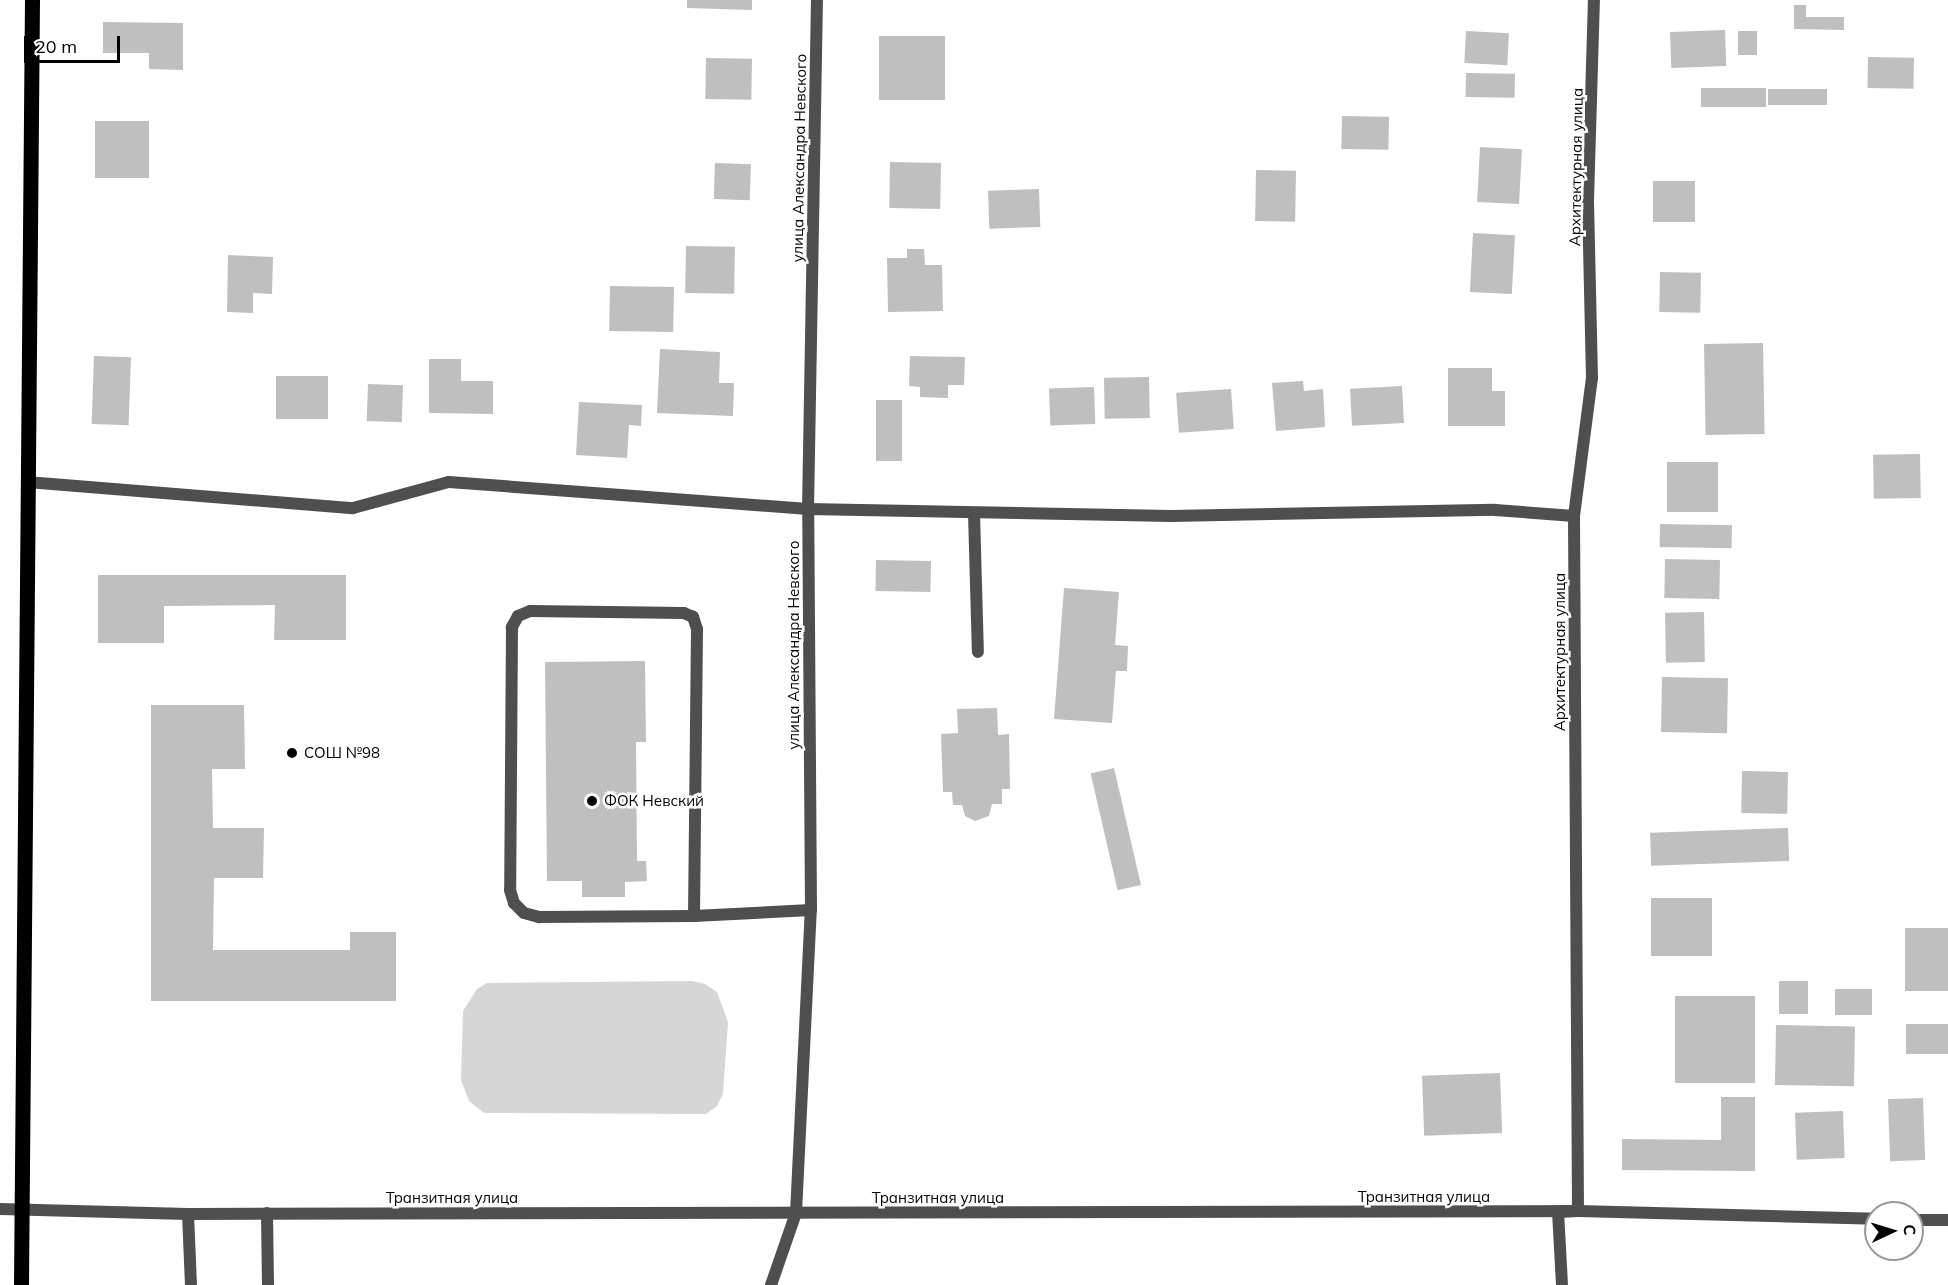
<!DOCTYPE html>
<html>
<head>
<meta charset="utf-8">
<style>
  body { margin:0 }
  #map { position:relative; width:1948px; height:1285px; overflow:hidden; background:#fff; font-family:Mulish,sans-serif }
  div>[style] { position:absolute }
  [style*='--x'] { left:calc(var(--x)*1px); top:calc(var(--y)*1px); width:calc(var(--w)*1px); rotate:calc(var(--a)*1deg) }
  .green>* { inset:0; background:#d6d6d6 }
  .building>* { inset:0; background:#bfbfbf; transform-origin:0 0 }
  .service>* { height:12px; margin:-6px; padding:0 6px; transform-origin:6px; border-radius:6px; background:#4f4f4f }
  .minor>* { height:12px; margin:-6px; padding:0 6px; transform-origin:6px; border-radius:6px; background:#4f4f4f }
  .primary>* { height:15px; margin:-7.5px; padding:0 7.5px; transform-origin:7.5px; border-radius:7.5px; background:#000 }
  .dots>* { width:16px; height:16px; translate:-50% -50%; box-sizing:border-box; border:3px solid #fff; border-radius:50% }
  span { translate:-50% -50%; white-space:nowrap; text-align:center; line-height:1.15; -webkit-text-stroke:5px #fff; paint-order:stroke }
  .street-label { font-size:15px; color:#000 }
  .poi-label { font-size:15px; color:#000 }
  .left { translate:0 -50%; text-align:left }
  .north { position:absolute; left:1864px; top:1201px; width:60px; height:60px; box-sizing:border-box; background:#fff; border:2px solid #999; border-radius:50%; rotate:86deg; font-size:16px; font-weight:700; line-height:24px; text-align:center; color:#000 }
  .north::after { content:''; display:block; margin:auto; width:21px; height:27px; background:#000; clip-path:polygon(50% 0,100% 100%,50% 72%,0 100%) }
  .scale { position:absolute; left:24px; top:36px; width:96px; height:27px; box-sizing:border-box; border:3px solid #000; border-top:0; padding-left:8px; font-size:18px; line-height:21px; white-space:nowrap; color:#000; -webkit-text-stroke:4px #fff; paint-order:stroke }
</style>
</head>
<body>
<div id="map">
  <div class="green">
    <div style="clip-path:polygon(692px 981px,705px 984px,717px 992px,728px 1022px,723px 1094px,717px 1106px,706px 1114px,484px 1113px,469px 1101px,461px 1080px,463px 1011px,477px 989px,487px 983px)"></div>
  </div>
  <div class="building">
    <div style="clip-path:polygon(687px 0,752px 0,752px 10px,687px 8px)"></div>
    <div style="clip-path:polygon(1794px 5px,1806px 5px,1806px 17px,1844px 17px,1844px 30px,1794px 29px)"></div>
    <div style="clip-path:polygon(103px 22px,183px 23px,183px 70px,149px 69px,149px 53px,103px 53px)"></div>
    <div style="left:1725px;top:30px;width:36px;height:55px;rotate:88deg"></div>
    <div style="left:1466px;top:31px;width:43px;height:32px;rotate:3deg"></div>
    <div style="left:1738px;top:31px;width:19px;height:24px"></div>
    <div style="left:879px;top:36px;width:66px;height:64px"></div>
    <div style="left:1868px;top:57px;width:46px;height:31px;rotate:1deg"></div>
    <div style="left:706px;top:58px;width:46px;height:41px;rotate:1deg"></div>
    <div style="left:1466px;top:73px;width:49px;height:24px;rotate:1deg"></div>
    <div style="left:1766px;top:88px;width:19px;height:65px;rotate:90deg"></div>
    <div style="left:1827px;top:89px;width:16px;height:59px;rotate:90deg"></div>
    <div style="left:1342px;top:116px;width:47px;height:33px;rotate:1deg"></div>
    <div style="left:149px;top:121px;width:57px;height:54px;rotate:90deg"></div>
    <div style="left:1480px;top:147px;width:42px;height:55px;rotate:3deg"></div>
    <div style="left:890px;top:162px;width:51px;height:46px;rotate:1deg"></div>
    <div style="left:715px;top:163px;width:36px;height:36px;rotate:2deg"></div>
    <div style="left:1256px;top:170px;width:40px;height:51px;rotate:1deg"></div>
    <div style="left:1695px;top:181px;width:41px;height:42px;rotate:90deg"></div>
    <div style="left:1039px;top:189px;width:38px;height:51px;rotate:88deg"></div>
    <div style="left:1473px;top:233px;width:42px;height:59px;rotate:3deg"></div>
    <div style="left:686px;top:246px;width:49px;height:47px;rotate:1deg"></div>
    <div style="clip-path:polygon(907px 249px,924px 249px,925px 265px,942px 265px,943px 311px,888px 312px,887px 258px,907px 258px)"></div>
    <div style="clip-path:polygon(228px 255px,273px 257px,272px 294px,253px 293px,253px 313px,227px 312px)"></div>
    <div style="left:1660px;top:272px;width:41px;height:40px;rotate:1deg"></div>
    <div style="left:610px;top:286px;width:64px;height:45px;rotate:1deg"></div>
    <div style="left:1763px;top:343px;width:91px;height:59px;rotate:89deg"></div>
    <div style="clip-path:polygon(660px 349px,720px 352px,719px 383px,734px 383px,733px 416px,657px 413px)"></div>
    <div style="left:94px;top:356px;width:37px;height:68px;rotate:2deg"></div>
    <div style="clip-path:polygon(910px 356px,965px 357px,964px 385px,948px 385px,948px 398px,920px 397px,920px 387px,909px 386px)"></div>
    <div style="clip-path:polygon(429px 359px,461px 359px,461px 381px,493px 381px,493px 414px,429px 413px)"></div>
    <div style="clip-path:polygon(1448px 368px,1492px 368px,1492px 391px,1505px 391px,1505px 426px,1448px 426px)"></div>
    <div style="left:328px;top:376px;width:43px;height:52px;rotate:90deg"></div>
    <div style="left:1149px;top:377px;width:41px;height:45px;rotate:89deg"></div>
    <div style="clip-path:polygon(1303px 381px,1304px 391px,1323px 389px,1325px 427px,1276px 431px,1272px 383px)"></div>
    <div style="left:368px;top:384px;width:35px;height:37px;rotate:2deg"></div>
    <div style="left:1402px;top:386px;width:37px;height:52px;rotate:87deg"></div>
    <div style="left:1094px;top:387px;width:37px;height:45px;rotate:88deg"></div>
    <div style="left:1231px;top:389px;width:40px;height:55px;rotate:86deg"></div>
    <div style="left:876px;top:400px;width:26px;height:61px"></div>
    <div style="clip-path:polygon(579px 402px,642px 405px,641px 426px,629px 425px,627px 458px,576px 455px)"></div>
    <div style="left:1920px;top:454px;width:44px;height:47px;rotate:89deg"></div>
    <div style="left:1667px;top:462px;width:51px;height:50px"></div>
    <div style="left:1660px;top:524px;width:72px;height:23px;rotate:1deg"></div>
    <div style="left:1665px;top:559px;width:55px;height:39px;rotate:1deg"></div>
    <div style="left:876px;top:560px;width:55px;height:31px;rotate:1deg"></div>
    <div style="clip-path:polygon(98px 575px,346px 575px,346px 640px,274px 640px,275px 605px,164px 606px,164px 643px,98px 643px)"></div>
    <div style="clip-path:polygon(1064px 588px,1119px 592px,1115px 645px,1128px 646px,1127px 671px,1116px 671px,1112px 723px,1054px 719px)"></div>
    <div style="left:1704px;top:612px;width:50px;height:39px;rotate:89deg"></div>
    <div style="clip-path:polygon(645px 661px,646px 742px,636px 742px,637px 861px,646px 861px,647px 881px,625px 882px,625px 897px,582px 897px,582px 881px,547px 881px,545px 662px)"></div>
    <div style="left:1662px;top:677px;width:66px;height:55px;rotate:1deg"></div>
    <div style="clip-path:polygon(151px 705px,244px 705px,245px 769px,212px 769px,213px 828px,264px 828px,263px 878px,214px 878px,213px 950px,350px 950px,350px 932px,396px 932px,396px 1001px,151px 1001px)"></div>
    <div style="clip-path:polygon(997px 708px,998px 735px,1009px 734px,1010px 789px,1002px 789px,1002px 804px,992px 804px,989px 816px,975px 821px,965px 816px,962px 805px,953px 805px,952px 792px,943px 792px,941px 734px,958px 733px,957px 709px)"></div>
    <div style="left:1114px;top:768px;width:120px;height:24px;rotate:77deg"></div>
    <div style="left:1742px;top:771px;width:46px;height:42px;rotate:1deg"></div>
    <div style="left:1788px;top:828px;width:33px;height:138px;rotate:88deg"></div>
    <div style="left:1651px;top:898px;width:61px;height:58px"></div>
    <div style="left:1948px;top:928px;width:63px;height:43px;rotate:90deg"></div>
    <div style="left:1779px;top:981px;width:29px;height:33px"></div>
    <div style="left:1835px;top:989px;width:37px;height:26px"></div>
    <div style="left:1675px;top:996px;width:80px;height:87px"></div>
    <div style="left:1948px;top:1024px;width:30px;height:42px;rotate:90deg"></div>
    <div style="left:1776px;top:1025px;width:79px;height:60px;rotate:1deg"></div>
    <div style="left:1500px;top:1073px;width:60px;height:78px;rotate:88deg"></div>
    <div style="clip-path:polygon(1721px 1097px,1755px 1097px,1755px 1171px,1622px 1170px,1622px 1139px,1721px 1140px)"></div>
    <div style="left:1923px;top:1098px;width:62px;height:35px;rotate:88deg"></div>
    <div style="left:1843px;top:1111px;width:47px;height:48px;rotate:88deg"></div>
  </div>
  <div class="service">
    <div style="--x:27;--y:482;--w:327;--a:4.6"></div>
    <div style="--x:353;--y:508;--w:99;--a:-15.2"></div>
    <div style="--x:449;--y:482;--w:360;--a:4.3"></div>
    <div style="--x:808;--y:509;--w:363;--a:1.1"></div>
    <div style="--x:1171;--y:516;--w:324;--a:-1.1"></div>
    <div style="--x:1495;--y:510;--w:79;--a:4.3"></div>
    <div style="--x:974;--y:513;--w:139;--a:88.4"></div>
    <div style="--x:694;--y:916;--w:287;--a:-89.4"></div>
    <div style="--x:697;--y:629;--w:13;--a:-108"></div>
    <div style="--x:693;--y:617;--w:10;--a:-156"></div>
    <div style="--x:684;--y:613;--w:154;--a:-179.3"></div>
    <div style="--x:530;--y:611;--w:13;--a:157"></div>
    <div style="--x:518;--y:616;--w:13;--a:119"></div>
    <div style="--x:512;--y:627;--w:263;--a:90.4"></div>
    <div style="--x:510;--y:890;--w:14;--a:73"></div>
    <div style="--x:514;--y:903;--w:14;--a:45"></div>
    <div style="--x:524;--y:913;--w:16;--a:15"></div>
    <div style="--x:539;--y:917;--w:155;--a:-0.4"></div>
    <div style="--x:694;--y:916;--w:117;--a:-2.9"></div>
    <div style="--x:267;--y:1213;--w:72;--a:89.2"></div>
    <div style="--x:188;--y:1214;--w:71;--a:87.6"></div>
  </div>
  <div class="minor">
    <div style="--x:0;--y:1209;--w:188;--a:1.5"></div>
    <div style="--x:188;--y:1214;--w:1390;--a:-0.12"></div>
    <div style="--x:1578;--y:1211;--w:298;--a:1.5"></div>
    <div style="--x:1912;--y:1220;--w:36;--a:0"></div>
    <div style="--x:771;--y:1285;--w:76;--a:-70.9"></div>
    <div style="--x:796;--y:1213;--w:303;--a:-87.2"></div>
    <div style="--x:811;--y:910;--w:401;--a:-90.4"></div>
    <div style="--x:808;--y:509;--w:509;--a:-88.99"></div>
    <div style="--x:1562;--y:1285;--w:73;--a:-93.1"></div>
    <div style="--x:1558;--y:1212;--w:20;--a:-3"></div>
    <div style="--x:1578;--y:1211;--w:695;--a:-90.33"></div>
    <div style="--x:1574;--y:516;--w:139;--a:-82.6"></div>
    <div style="--x:1592;--y:378;--w:178;--a:-91.3"></div>
    <div style="--x:1588;--y:200;--w:200;--a:-88.3"></div>
  </div>
  <div class="primary">
    <div style="--x:21;--y:1285;--w:1285;--a:-89.51"></div>
  </div>
  <div class="dots">
    <div style="left:292px;top:753px;background:#000"></div>
    <div style="left:592px;top:801px;background:#000"></div>
  </div>
  <div class="street-label">
    <span style="left:799px;top:158px;rotate:-89deg">улица Александра Невского</span>
    <span style="left:1576px;top:167px;rotate:-89deg">Архитектурная улица</span>
    <span style="left:794px;top:645px;rotate:-90deg">улица Александра Невского</span>
    <span style="left:1560px;top:652px;rotate:-90deg">Архитектурная улица</span>
    <span style="left:1424px;top:1197px">Транзитная улица</span>
    <span style="left:452px;top:1198px">Транзитная улица</span>
    <span style="left:938px;top:1198px">Транзитная улица</span>
  </div>
  <div class="poi-label">
    <span class="left" style="left:304px;top:753px">СОШ №98</span>
    <span class="left" style="left:604px;top:801px">ФОК Невский</span>
  </div>
  <div class="north">С</div>
  <div class="scale">20 m</div>
</div>
</body>
</html>
